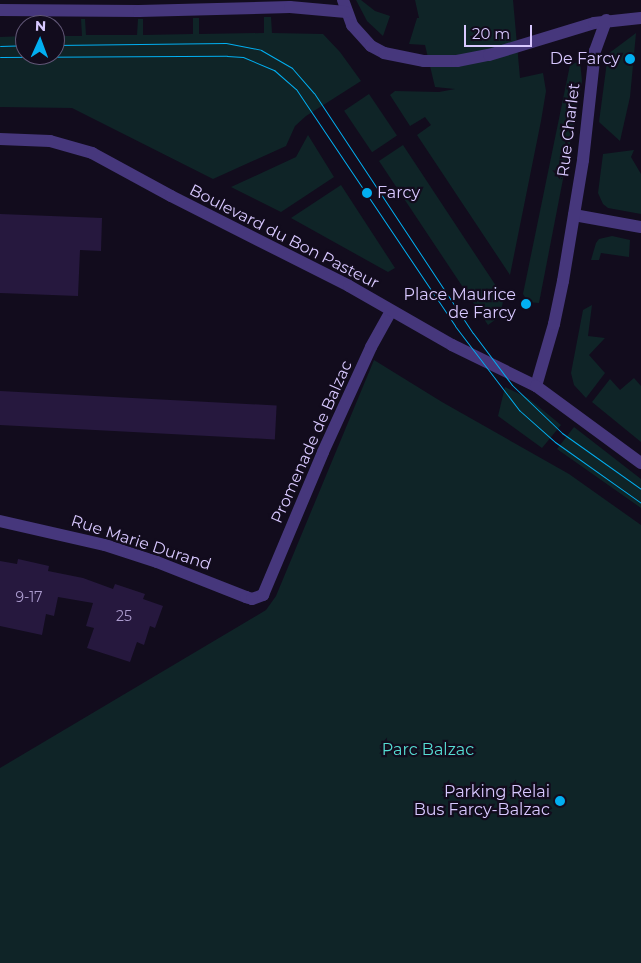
<!DOCTYPE html>
<html>
<head>
<meta charset="utf-8">
<style>
  body { margin:0 }
  #map { position:relative; width:641px; height:963px; overflow:hidden; background:#120c1d; font-family:Montserrat,sans-serif }
  div>[style] { position:absolute }
  [style*='--x'] { left:calc(var(--x)*1px); top:calc(var(--y)*1px); width:calc(var(--w)*1px); rotate:calc(var(--a)*1deg) }
  .green>* { inset:0; background:#0f2427; transform-origin:0 0 }
  .building>* { inset:0; background:#26183e; transform-origin:0 0 }
  .minor>* { height:12px; margin:-6px; padding:0 6px; transform-origin:6px; border-radius:6px; background:#46377c }
  .tertiary>* { height:12px; margin:-6px; padding:0 6px; transform-origin:6px; border-radius:6px; background:#46377c }
  .tram>* { height:1px; margin:-0.5px; padding:0 0.5px; transform-origin:0.5px; border-radius:0.5px; background:#02aff1 }
  .dots>* { width:14px; height:14px; translate:-50% -50%; box-sizing:border-box; border:2px solid #120c1d; border-radius:50% }
  span { translate:-50% -50%; white-space:nowrap; text-align:center; line-height:1.15; -webkit-text-stroke:4.5px #120c1d; paint-order:stroke }
  .number-label { font-size:14px; color:#ac9ccf }
  .number-label span { -webkit-text-stroke-width:0 }
  .poi-label { font-size:16px; color:#d8c8ff }
  .right { translate:-100% -50%; text-align:right }
  .left { translate:0 -50%; text-align:left }
  .street-label { font-size:16px; color:#d8c8ff }
  .park-label { font-size:16px; color:#56ddd3 }
  .north { position:absolute; left:15px; top:15px; width:50px; height:50px; box-sizing:border-box; background:#120c1d; border:1px solid #615777; border-radius:50%; rotate:2deg; font-size:14px; font-weight:700; line-height:20px; text-align:center; color:#d8c8ff }
  .north::after { content:''; display:block; margin:auto; width:18px; height:22px; background:#02aff1; clip-path:polygon(50% 0,100% 100%,50% 72%,0 100%) }
  .scale { position:absolute; left:464px; top:25px; width:68px; height:22px; box-sizing:border-box; border:2px solid #d8c8ff; border-top:0; padding-left:6px; font-size:15px; line-height:18px; white-space:nowrap; color:#d8c8ff; -webkit-text-stroke:4px #120c1d; paint-order:stroke }
</style>
</head>
<body>
<div id="map">
  <div class="green">
    <div style="clip-path:polygon(356px 0,361px 0,375px 11px,390px 16px,383px 36px,367px 21px)"></div>
    <div style="clip-path:polygon(415px 0,513px 0,520px 78px,543px 73px,546px 91px,541px 121px,510px 275px,417px 135px,431px 125px,425px 117px,410px 126px,390px 95px,395px 91px,439px 92px,455px 89px,435px 87px,425px 45px,409px 44px,417px 18px,419px 18px)"></div>
    <div style="clip-path:polygon(264px 17px,271px 17px,272px 33px,323px 34px,340px 52px,361px 81px,306px 116px,295px 126px,286px 146px,213px 179px,72px 108px,0 107px,0 37px,25px 36px,25px 55px,55px 55px,55px 36px,82px 36px,81px 19px,85px 19px,86px 35px,137px 35px,138px 19px,143px 19px,143px 35px,193px 34px,193px 18px,199px 18px,199px 34px,264px 33px)"></div>
    <div style="clip-path:polygon(636px 33px,630px 97px,620px 141px,599px 122px,608px 54px)"></div>
    <div style="clip-path:polygon(580px 61px,582px 81px,539px 303px,528px 302px,523px 294px,570px 65px)"></div>
    <div style="left:369px;top:94px;width:50px;height:30px;rotate:56deg"></div>
    <div style="clip-path:polygon(308px 135px,334px 177px,281px 212px,231px 187px,296px 157px)"></div>
    <div style="clip-path:polygon(403px 145px,504px 298px,499px 317px,488px 325px,379px 161px)"></div>
    <div style="clip-path:polygon(634px 150px,631px 157px,641px 174px,641px 214px,608px 208px,603px 204px,598px 193px,603px 154px)"></div>
    <div style="clip-path:polygon(341px 185px,395px 268px,388px 272px,291px 218px)"></div>
    <div style="clip-path:polygon(612px 236px,630px 240px,629px 257px,601px 253px,599px 260px,591px 260px,596px 243px,599px 239px)"></div>
    <div style="clip-path:polygon(592px 305px,588px 336px,605px 338px,589px 355px,605px 373px,586px 398px,574px 385px,571px 373px,583px 310px)"></div>
    <div style="clip-path:polygon(374px 360px,442px 402px,569px 474px,641px 525px,641px 963px,0 963px,0 768px,266px 610px,276px 596px)"></div>
    <div style="clip-path:polygon(634px 378px,641px 386px,641px 442px,592px 402px,610px 379px,620px 390px)"></div>
    <div style="clip-path:polygon(505px 387px,528px 398px,561px 425px,542px 448px,498px 416px)"></div>
    <div style="clip-path:polygon(574px 427px,641px 479px,641px 508px,557px 449px)"></div>
  </div>
  <div class="building">
    <div style="clip-path:polygon(0 214px,102px 218px,101px 251px,80px 250px,78px 296px,0 293px)"></div>
    <div style="left:0;top:391px;width:277px;height:34px;rotate:3deg"></div>
    <div style="clip-path:polygon(18px 559px,49px 566px,48px 571px,83px 578px,113px 589px,115px 584px,145px 594px,143px 599px,163px 606px,155px 628px,150px 626px,144px 645px,137px 642px,130px 662px,87px 648px,94px 628px,86px 626px,93px 603px,58px 597px,54px 616px,46px 614px,42px 635px,0 626px,0 561px,17px 564px)"></div>
  </div>
  <div class="minor">
    <div style="--x:343;--y:0;--w:27;--a:70"></div>
    <div style="--x:352;--y:25;--w:28;--a:48"></div>
    <div style="--x:371;--y:46;--w:15;--a:28"></div>
    <div style="--x:384;--y:53;--w:41;--a:11.3"></div>
    <div style="--x:424;--y:61;--w:33;--a:0"></div>
    <div style="--x:457;--y:61;--w:33;--a:-11"></div>
    <div style="--x:489;--y:55;--w:110;--a:-16.9"></div>
    <div style="--x:594;--y:23;--w:47;--a:-6.1"></div>
    <div style="--x:0;--y:10;--w:139;--a:0.4"></div>
    <div style="--x:139;--y:11;--w:151;--a:-1.5"></div>
    <div style="--x:290;--y:7;--w:56;--a:5.1"></div>
    <div style="--x:574;--y:215;--w:68;--a:10.2"></div>
    <div style="--x:536;--y:386;--w:65;--a:-73.8"></div>
    <div style="--x:554;--y:324;--w:44;--a:-78.2"></div>
    <div style="--x:563;--y:281;--w:123;--a:-80.6"></div>
    <div style="--x:583;--y:160;--w:110;--a:-83.7"></div>
    <div style="--x:595;--y:51;--w:33;--a:-70"></div>
    <div style="--x:0;--y:521;--w:108;--a:12.9"></div>
    <div style="--x:105;--y:545;--w:55;--a:18.1"></div>
    <div style="--x:157;--y:562;--w:96;--a:21.5"></div>
    <div style="--x:246;--y:597;--w:6;--a:18"></div>
    <div style="--x:252;--y:599;--w:12;--a:-20"></div>
    <div style="--x:263;--y:595;--w:155;--a:-67.2"></div>
    <div style="--x:323;--y:452;--w:115;--a:-65.4"></div>
    <div style="--x:371;--y:347;--w:41;--a:-60.9"></div>
  </div>
  <div class="tertiary">
    <div style="--x:0;--y:139;--w:50;--a:2.3"></div>
    <div style="--x:50;--y:141;--w:44;--a:15.9"></div>
    <div style="--x:92;--y:153;--w:90;--a:28.6"></div>
    <div style="--x:171;--y:196;--w:199;--a:26.8"></div>
    <div style="--x:349;--y:286;--w:119;--a:29.8"></div>
    <div style="--x:452;--y:345;--w:93;--a:26"></div>
    <div style="--x:536;--y:386;--w:130;--a:36.3"></div>
  </div>
  <div class="tram">
    <div style="--x:55;--y:45;--w:171;--a:-0.7"></div>
    <div style="--x:226;--y:43;--w:36;--a:11"></div>
    <div style="--x:261;--y:50;--w:36;--a:30"></div>
    <div style="--x:292;--y:68;--w:33;--a:49"></div>
    <div style="--x:314;--y:93;--w:288;--a:56.5"></div>
    <div style="--x:473;--y:333;--w:65;--a:53.1"></div>
    <div style="--x:512;--y:385;--w:69;--a:43.8"></div>
    <div style="--x:562;--y:433;--w:97;--a:35.3"></div>
    <div style="--x:0;--y:46;--w:25;--a:-2"></div>
    <div style="--x:0;--y:57;--w:227;--a:-0.3"></div>
    <div style="--x:227;--y:56;--w:16;--a:4"></div>
    <div style="--x:243;--y:57;--w:34;--a:23"></div>
    <div style="--x:274;--y:70;--w:29;--a:41"></div>
    <div style="--x:296;--y:89;--w:285;--a:56.1"></div>
    <div style="--x:455;--y:326;--w:106;--a:52.7"></div>
    <div style="--x:519;--y:410;--w:48;--a:41.6"></div>
    <div style="--x:555;--y:442;--w:105;--a:35.3"></div>
  </div>
  <div class="dots">
    <div style="left:630px;top:59px;background:#02aff1"></div>
    <div style="left:367px;top:193px;background:#02aff1"></div>
    <div style="left:526px;top:304px;background:#02aff1"></div>
    <div style="left:560px;top:801px;background:#02aff1"></div>
  </div>
  <div class="number-label">
    <span style="left:29px;top:597px">9-17</span>
    <span style="left:124px;top:616px">25</span>
  </div>
  <div class="poi-label">
    <span class="right" style="left:620px;top:59px">De Farcy</span>
    <span class="left" style="left:377px;top:193px">Farcy</span>
    <span class="right" style="left:516px;top:304px">Place Maurice<br>de Farcy</span>
    <span class="right" style="left:550px;top:801px">Parking Relai<br>Bus Farcy-Balzac</span>
  </div>
  <div class="street-label">
    <span style="left:569px;top:130px;rotate:-83deg">Rue Charlet</span>
    <span style="left:284px;top:237px;rotate:27deg">Boulevard du Bon Pasteur</span>
    <span style="left:312px;top:442px;rotate:-66deg">Promenade de Balzac</span>
    <span style="left:141px;top:543px;rotate:18deg">Rue Marie Durand</span>
  </div>
  <div class="park-label">
    <span style="left:428px;top:750px">Parc Balzac</span>
  </div>
  <div class="north">N</div>
  <div class="scale">20 m</div>
</div>
</body>
</html>
